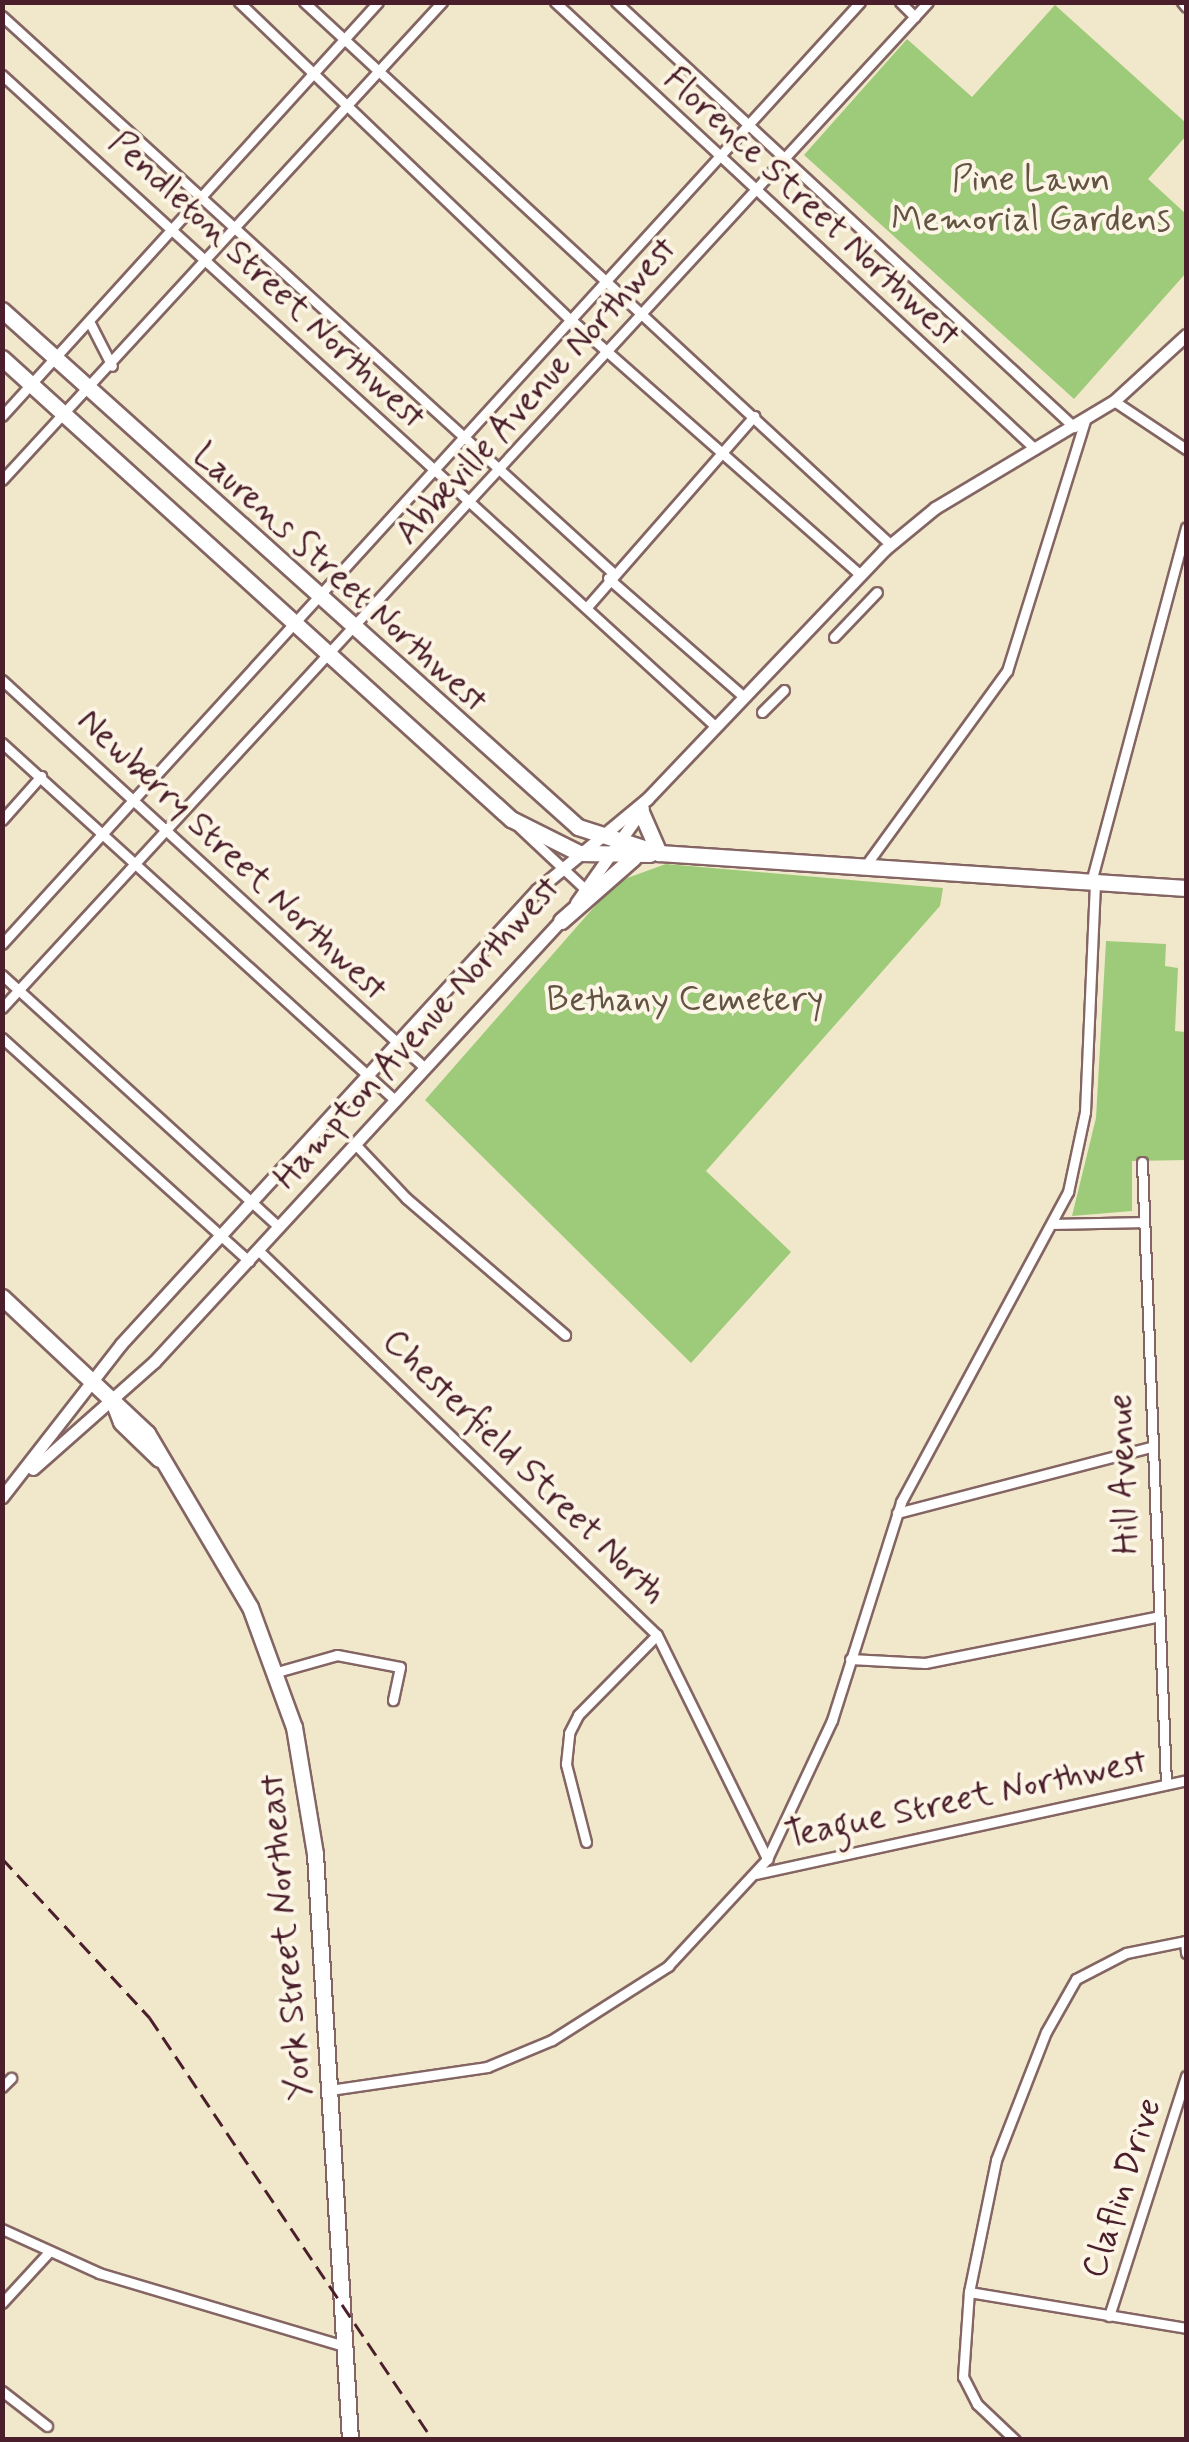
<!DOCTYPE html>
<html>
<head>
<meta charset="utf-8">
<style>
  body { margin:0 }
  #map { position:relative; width:1189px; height:2442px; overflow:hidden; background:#f1e8cb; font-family:Mynerve,sans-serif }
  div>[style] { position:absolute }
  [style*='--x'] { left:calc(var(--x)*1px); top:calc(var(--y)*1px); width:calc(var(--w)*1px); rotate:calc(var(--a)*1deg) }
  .green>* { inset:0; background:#9ecb79 }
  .roads { filter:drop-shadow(2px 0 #846563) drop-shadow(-2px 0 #846563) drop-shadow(0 2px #846563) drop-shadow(0 -2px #846563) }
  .minor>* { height:9px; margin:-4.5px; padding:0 4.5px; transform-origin:4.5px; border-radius:4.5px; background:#fff }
  .tertiary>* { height:11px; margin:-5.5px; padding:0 5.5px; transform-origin:5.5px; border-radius:5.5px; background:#fff }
  .primary>* { height:15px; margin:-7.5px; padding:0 7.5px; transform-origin:7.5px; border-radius:7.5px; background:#fff }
  .rail>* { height:2.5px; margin-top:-1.25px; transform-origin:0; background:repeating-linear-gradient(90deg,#4a1f2b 0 15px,transparent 0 23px) }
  span { translate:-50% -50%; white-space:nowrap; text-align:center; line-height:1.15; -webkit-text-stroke:8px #fcf5e5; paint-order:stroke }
  .park-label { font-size:35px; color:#635342 }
  .street-label { font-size:35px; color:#4a1f2b }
  .frame { position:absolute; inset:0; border:5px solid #4a1f2b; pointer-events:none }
</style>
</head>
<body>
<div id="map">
  <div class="green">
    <div style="clip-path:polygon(1055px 5px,1186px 123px,1186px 136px,1148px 179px,1186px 214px,1186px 273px,1074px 399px,804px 155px,907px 39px,972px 97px)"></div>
    <div style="clip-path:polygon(666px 864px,943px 888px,940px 906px,706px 1171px,791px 1252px,691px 1363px,425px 1100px,616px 882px)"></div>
    <div style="clip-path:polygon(1106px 941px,1166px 944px,1165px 966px,1178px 968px,1175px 1031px,1186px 1032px,1186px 1160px,1132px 1161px,1132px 1211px,1072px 1216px,1096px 1118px)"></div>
  </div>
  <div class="roads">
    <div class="minor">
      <div style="--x:239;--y:2;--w:457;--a:43.8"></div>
      <div style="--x:569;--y:318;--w:387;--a:41.4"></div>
      <div style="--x:304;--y:2;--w:798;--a:42.77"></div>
      <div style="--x:555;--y:2;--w:656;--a:42.96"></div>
      <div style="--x:616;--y:2;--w:625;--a:42.86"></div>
      <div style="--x:900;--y:2;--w:21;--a:45"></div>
      <div style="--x:1182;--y:2;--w:6;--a:51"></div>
      <div style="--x:2;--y:16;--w:827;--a:42.35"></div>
      <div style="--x:2;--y:75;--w:967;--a:42.4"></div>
      <div style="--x:90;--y:323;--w:48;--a:62.9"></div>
      <div style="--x:1114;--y:401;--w:87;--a:33.7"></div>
      <div style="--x:2;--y:416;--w:559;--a:-47.75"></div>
      <div style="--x:2;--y:480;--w:650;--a:-47.37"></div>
      <div style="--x:608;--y:578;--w:181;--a:41.2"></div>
      <div style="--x:587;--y:607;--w:254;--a:-48.8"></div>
      <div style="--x:834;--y:637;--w:62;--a:-46.3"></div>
      <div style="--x:2;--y:680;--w:574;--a:42.53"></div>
      <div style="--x:762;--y:712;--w:31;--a:-45"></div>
      <div style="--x:2;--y:743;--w:532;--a:42.26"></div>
      <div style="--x:2;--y:820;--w:59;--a:-48.4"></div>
      <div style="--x:520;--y:828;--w:89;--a:43.2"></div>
      <div style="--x:863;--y:869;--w:245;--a:-54"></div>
      <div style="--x:1007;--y:671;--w:262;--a:-72.7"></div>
      <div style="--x:1091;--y:882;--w:367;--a:-75"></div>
      <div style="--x:2;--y:944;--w:1274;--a:-47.67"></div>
      <div style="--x:2;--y:975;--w:374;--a:42.3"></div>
      <div style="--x:2;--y:1008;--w:1367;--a:-47.37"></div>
      <div style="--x:2;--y:1038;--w:333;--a:42.1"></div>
      <div style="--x:355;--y:1144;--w:74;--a:46.6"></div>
      <div style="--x:406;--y:1198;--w:210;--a:40.7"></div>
      <div style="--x:1142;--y:1162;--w:622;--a:87.79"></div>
      <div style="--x:1055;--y:1224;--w:88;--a:-1.3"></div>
      <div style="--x:258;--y:1250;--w:554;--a:43.98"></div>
      <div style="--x:657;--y:1635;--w:250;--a:63.8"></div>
      <div style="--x:897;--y:1513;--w:262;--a:-14.6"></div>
      <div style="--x:850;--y:1659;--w:75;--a:3.1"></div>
      <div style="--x:925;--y:1663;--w:236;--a:-11.3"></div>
      <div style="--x:277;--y:1672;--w:62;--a:-15.8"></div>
      <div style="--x:337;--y:1655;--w:64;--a:10.8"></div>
      <div style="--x:400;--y:1667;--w:34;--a:102"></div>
      <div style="--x:586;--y:1842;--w:81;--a:-104.4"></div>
      <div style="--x:566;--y:1764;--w:31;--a:-84"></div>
      <div style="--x:569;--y:1733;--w:20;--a:-63"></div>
      <div style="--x:578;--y:1715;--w:112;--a:-45.4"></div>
      <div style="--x:756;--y:1874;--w:440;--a:-12.3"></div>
      <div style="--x:2;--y:2087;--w:13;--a:-45"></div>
      <div style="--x:330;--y:2090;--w:159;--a:-8.3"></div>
      <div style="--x:487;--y:2067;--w:70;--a:-22.6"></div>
      <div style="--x:552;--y:2040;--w:138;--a:-32.5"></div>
      <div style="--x:668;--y:1966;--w:146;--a:-47.2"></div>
      <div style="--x:767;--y:1859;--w:153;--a:-64.9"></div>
      <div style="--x:832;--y:1720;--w:229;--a:-72.4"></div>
      <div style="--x:901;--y:1502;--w:352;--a:-61.7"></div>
      <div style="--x:1068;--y:1192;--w:82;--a:-78"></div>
      <div style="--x:1085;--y:1112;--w:229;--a:-87.5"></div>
      <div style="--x:2;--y:2229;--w:107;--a:24.4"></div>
      <div style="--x:99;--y:2273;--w:256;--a:16.6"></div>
      <div style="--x:969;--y:2292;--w:220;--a:9.4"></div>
      <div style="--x:2;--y:2303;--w:67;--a:-47.4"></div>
      <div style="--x:1109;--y:2316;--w:252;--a:-72.2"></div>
      <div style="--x:2;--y:2391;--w:57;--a:37.9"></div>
      <div style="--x:1015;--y:2440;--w:52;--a:-136.5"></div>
      <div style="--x:977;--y:2404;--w:30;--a:-117"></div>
      <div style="--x:963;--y:2377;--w:85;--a:-86"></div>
      <div style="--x:969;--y:2292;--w:135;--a:-78.4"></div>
      <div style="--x:996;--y:2160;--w:137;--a:-68.7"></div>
      <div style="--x:1046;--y:2032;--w:61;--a:-60.5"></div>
      <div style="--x:1076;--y:1979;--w:56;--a:-27.5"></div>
      <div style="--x:1126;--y:1953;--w:60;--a:-11.5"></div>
      <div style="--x:1185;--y:1941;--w:12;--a:85"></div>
    </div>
    <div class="tertiary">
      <div style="--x:576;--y:903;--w:116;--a:-54.8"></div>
      <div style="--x:33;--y:1469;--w:162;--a:-41.5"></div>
      <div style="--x:154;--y:1362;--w:605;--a:-47.34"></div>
      <div style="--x:2;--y:1497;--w:194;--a:-52.1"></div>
      <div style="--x:121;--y:1344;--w:616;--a:-47.5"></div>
      <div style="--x:537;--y:890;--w:143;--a:-39.6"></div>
      <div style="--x:647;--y:799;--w:344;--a:-46.4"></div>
      <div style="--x:884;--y:550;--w:66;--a:-39.5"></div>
      <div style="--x:935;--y:508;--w:209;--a:-30.9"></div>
      <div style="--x:1114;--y:401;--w:98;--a:-42.5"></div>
    </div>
    <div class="primary">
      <div style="--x:2;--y:310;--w:774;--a:41.91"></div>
      <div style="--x:578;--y:827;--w:85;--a:17.8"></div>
      <div style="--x:659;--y:853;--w:528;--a:3.8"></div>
      <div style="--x:2;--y:358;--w:687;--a:42.17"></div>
      <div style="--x:511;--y:819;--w:76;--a:26.6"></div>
      <div style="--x:579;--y:853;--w:71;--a:0.8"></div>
      <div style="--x:641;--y:812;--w:45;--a:66.3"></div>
      <div style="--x:561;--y:921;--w:96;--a:-41.2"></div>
      <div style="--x:2;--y:1297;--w:199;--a:43.2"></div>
      <div style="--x:147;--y:1433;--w:202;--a:59.4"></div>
      <div style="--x:250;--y:1607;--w:128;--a:69.9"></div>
      <div style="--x:294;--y:1727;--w:129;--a:80.6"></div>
      <div style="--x:315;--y:1854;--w:587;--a:86.58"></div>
      <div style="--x:113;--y:1401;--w:22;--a:69"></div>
      <div style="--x:121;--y:1422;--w:53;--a:44.2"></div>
    </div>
  </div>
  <div class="rail">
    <div style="--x:2;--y:1858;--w:218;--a:47.2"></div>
    <div style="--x:150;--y:2018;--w:508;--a:56.15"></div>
  </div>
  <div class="park-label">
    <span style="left:1031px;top:200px">Pine Lawn<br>Memorial Gardens</span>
    <span style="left:685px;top:1000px">Bethany Cemetery</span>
  </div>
  <div class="street-label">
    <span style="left:812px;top:207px;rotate:43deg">Florence Street Northwest</span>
    <span style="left:267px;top:280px;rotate:43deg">Pendleton Street Northwest</span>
    <span style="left:536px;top:391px;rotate:-48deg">Abbeville Avenue Northwest</span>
    <span style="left:340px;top:578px;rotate:42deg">Laurens Street Northwest</span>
    <span style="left:232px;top:855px;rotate:43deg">Newberry Street Northwest</span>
    <span style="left:417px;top:1033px;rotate:-48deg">Hampton Avenue Northwest</span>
    <span style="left:524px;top:1467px;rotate:44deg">Chesterfield Street North</span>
    <span style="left:1124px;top:1474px;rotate:-92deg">Hill Avenue</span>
    <span style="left:966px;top:1799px;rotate:-12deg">Teague Street Northwest</span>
    <span style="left:286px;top:1937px;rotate:-95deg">York Street Northeast</span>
    <span style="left:1122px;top:2188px;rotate:-72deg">Claflin Drive</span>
  </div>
  <div class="frame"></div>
</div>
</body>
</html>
